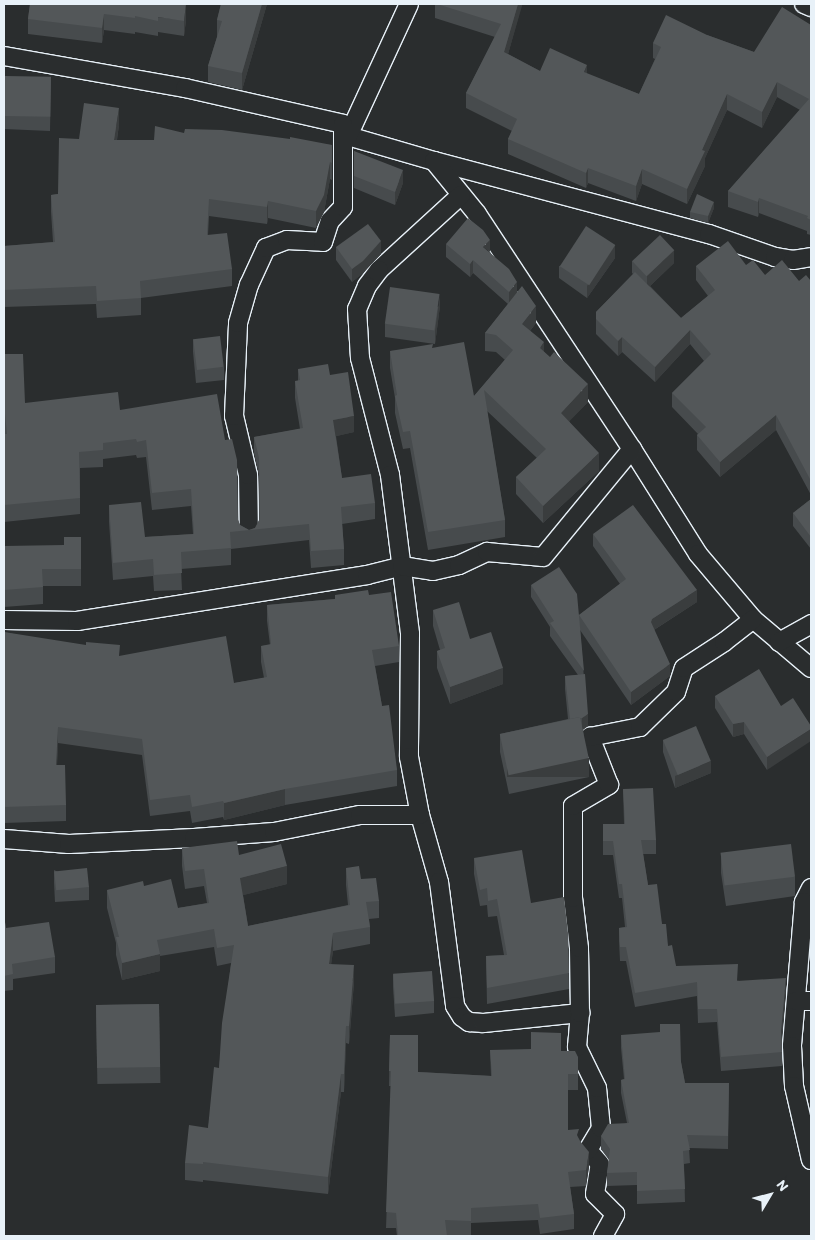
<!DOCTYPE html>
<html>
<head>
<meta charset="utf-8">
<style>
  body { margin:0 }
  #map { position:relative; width:815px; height:1240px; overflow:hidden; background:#2a2d2e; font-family:Itim,sans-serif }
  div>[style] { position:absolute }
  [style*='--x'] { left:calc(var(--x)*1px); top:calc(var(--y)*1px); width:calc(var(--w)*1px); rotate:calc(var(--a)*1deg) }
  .roads { filter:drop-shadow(1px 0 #e8f1f8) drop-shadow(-1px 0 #e8f1f8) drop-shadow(0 1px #e8f1f8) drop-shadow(0 -1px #e8f1f8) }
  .minor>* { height:18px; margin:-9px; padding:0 9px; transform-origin:9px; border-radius:9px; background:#2a2d2e }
  .wall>* { inset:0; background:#474b4d; transform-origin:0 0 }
  .shaded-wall>* { inset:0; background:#3a3d3e; transform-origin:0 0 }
  .building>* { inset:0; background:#535759; transform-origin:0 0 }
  span { translate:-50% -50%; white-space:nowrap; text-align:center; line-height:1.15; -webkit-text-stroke:4.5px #2a2d2e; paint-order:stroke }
  .frame { position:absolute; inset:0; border:5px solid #e8f1f8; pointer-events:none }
  .north { position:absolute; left:745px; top:1170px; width:50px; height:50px; -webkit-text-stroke:4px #2a2d2e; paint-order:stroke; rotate:53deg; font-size:14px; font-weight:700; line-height:20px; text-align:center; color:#e8f1f8 }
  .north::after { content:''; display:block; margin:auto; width:18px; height:22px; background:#e8f1f8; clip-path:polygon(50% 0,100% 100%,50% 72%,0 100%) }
</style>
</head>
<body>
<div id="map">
  <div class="roads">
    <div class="minor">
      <div style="--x:804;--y:4;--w:8;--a:23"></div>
      <div style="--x:4;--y:56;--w:184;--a:10"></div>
      <div style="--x:185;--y:88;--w:162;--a:12.8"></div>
      <div style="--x:343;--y:124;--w:13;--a:67"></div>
      <div style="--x:348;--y:136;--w:90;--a:16.2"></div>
      <div style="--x:434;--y:161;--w:285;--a:14.9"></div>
      <div style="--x:709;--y:234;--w:70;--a:19.2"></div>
      <div style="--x:775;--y:257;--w:18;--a:9"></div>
      <div style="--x:793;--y:260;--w:18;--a:-9"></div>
      <div style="--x:348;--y:136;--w:145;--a:-65.2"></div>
      <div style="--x:434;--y:161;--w:68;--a:50.9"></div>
      <div style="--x:477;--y:214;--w:282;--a:56.6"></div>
      <div style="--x:632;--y:449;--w:124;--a:57.8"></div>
      <div style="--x:698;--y:554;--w:85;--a:49.8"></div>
      <div style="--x:753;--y:619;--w:76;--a:40.2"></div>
      <div style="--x:461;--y:195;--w:111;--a:137.6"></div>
      <div style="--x:379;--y:270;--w:20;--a:127"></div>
      <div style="--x:367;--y:286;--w:25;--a:113"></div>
      <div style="--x:357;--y:309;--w:49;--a:86.5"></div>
      <div style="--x:360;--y:358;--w:121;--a:75.6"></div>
      <div style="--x:390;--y:475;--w:160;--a:82.8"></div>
      <div style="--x:410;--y:634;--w:123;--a:90.5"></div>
      <div style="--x:409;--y:757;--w:59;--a:79.3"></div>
      <div style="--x:420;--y:815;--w:70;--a:74.2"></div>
      <div style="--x:439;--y:882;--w:125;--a:82.6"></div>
      <div style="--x:455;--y:1006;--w:13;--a:58"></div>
      <div style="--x:462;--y:1017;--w:9;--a:36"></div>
      <div style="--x:469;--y:1022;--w:14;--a:4"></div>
      <div style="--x:483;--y:1023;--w:98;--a:-5.9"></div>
      <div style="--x:249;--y:536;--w:61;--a:-90.9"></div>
      <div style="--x:248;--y:475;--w:61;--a:-103.3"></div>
      <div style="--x:234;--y:416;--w:93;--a:-87.5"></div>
      <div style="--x:238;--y:323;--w:40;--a:-74"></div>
      <div style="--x:249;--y:285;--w:41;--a:-65.3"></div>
      <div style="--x:266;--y:248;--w:22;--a:-21"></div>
      <div style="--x:287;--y:240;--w:36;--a:3"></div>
      <div style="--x:323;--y:242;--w:22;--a:-72"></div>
      <div style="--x:330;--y:221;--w:19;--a:-47"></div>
      <div style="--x:343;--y:207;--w:83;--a:-90"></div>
      <div style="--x:4;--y:620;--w:73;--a:0.8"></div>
      <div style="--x:77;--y:621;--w:294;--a:-9"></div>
      <div style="--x:367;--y:575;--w:36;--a:-14"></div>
      <div style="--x:402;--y:566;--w:31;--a:9"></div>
      <div style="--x:433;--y:571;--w:27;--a:-13"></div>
      <div style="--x:459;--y:565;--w:31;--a:-25"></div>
      <div style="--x:487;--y:552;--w:56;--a:5.1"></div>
      <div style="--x:543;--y:557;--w:140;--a:-50.5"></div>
      <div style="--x:779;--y:642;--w:37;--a:-29"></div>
      <div style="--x:4;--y:839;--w:65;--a:4.4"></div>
      <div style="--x:69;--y:844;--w:125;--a:-2.7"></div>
      <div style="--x:194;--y:838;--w:80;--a:-4.3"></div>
      <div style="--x:274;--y:832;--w:88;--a:-11.2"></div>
      <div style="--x:360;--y:815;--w:60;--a:0"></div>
      <div style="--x:811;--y:888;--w:16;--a:117"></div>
      <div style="--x:804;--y:902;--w:144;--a:94.8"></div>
      <div style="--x:792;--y:1046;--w:40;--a:87.1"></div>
      <div style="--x:794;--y:1086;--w:76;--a:77.1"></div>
      <div style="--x:796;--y:1001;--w:15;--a:0"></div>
      <div style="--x:603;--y:1236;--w:25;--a:-61"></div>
      <div style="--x:615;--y:1214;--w:28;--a:-135"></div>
      <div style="--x:595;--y:1194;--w:30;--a:-81"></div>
      <div style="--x:600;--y:1164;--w:18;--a:-131"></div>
      <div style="--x:588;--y:1150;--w:26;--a:-59"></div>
      <div style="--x:601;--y:1128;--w:40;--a:-95.7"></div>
      <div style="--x:597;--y:1088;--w:46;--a:-116"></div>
      <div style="--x:577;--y:1047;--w:34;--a:-85"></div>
      <div style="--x:580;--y:1013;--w:65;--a:-90.9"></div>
      <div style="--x:579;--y:948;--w:50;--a:-96.8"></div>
      <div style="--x:573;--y:898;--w:92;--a:-90"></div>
      <div style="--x:573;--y:806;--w:42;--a:-30.3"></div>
      <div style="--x:609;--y:785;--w:52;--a:-111.6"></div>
      <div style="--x:590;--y:737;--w:51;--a:-11.3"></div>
      <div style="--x:640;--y:727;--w:50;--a:-44.2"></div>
      <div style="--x:676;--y:692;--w:25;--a:-72"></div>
      <div style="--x:684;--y:668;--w:48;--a:-33"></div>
      <div style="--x:724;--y:642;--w:37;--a:-38"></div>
    </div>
  </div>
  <div class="wall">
    <div style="clip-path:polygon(30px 4px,186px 20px,184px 36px,158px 32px,158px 36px,135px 32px,135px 34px,104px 30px,102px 43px,28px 34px,28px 19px)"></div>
    <div style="clip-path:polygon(221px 4px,267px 4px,242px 90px,208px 82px,208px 66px,217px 37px,217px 20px)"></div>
    <div style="clip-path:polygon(435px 4px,522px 4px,508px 54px,540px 71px,587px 74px,639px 94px,655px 59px,653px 58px,653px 43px,707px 35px,754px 52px,811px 25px,811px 235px,807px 234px,807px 231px,759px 213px,758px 217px,728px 207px,728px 191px,800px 110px,777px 97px,762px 128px,727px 110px,705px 158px,705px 166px,687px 204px,642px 184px,636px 201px,588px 183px,586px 188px,508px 154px,508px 139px,512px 131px,466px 108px,466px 93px,495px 37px,435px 18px)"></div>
    <div style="clip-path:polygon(51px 77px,50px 131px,4px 129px,4px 116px)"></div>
    <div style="clip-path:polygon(119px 125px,117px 140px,154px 140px,184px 133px,332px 145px,332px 180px,330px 179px,324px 212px,316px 228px,268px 218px,267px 224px,209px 216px,208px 235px,232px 269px,232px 286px,141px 298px,141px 315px,97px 318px,96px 304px,4px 307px,4px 246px,53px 242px,51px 212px,51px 195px,58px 194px,79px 139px)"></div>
    <div style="clip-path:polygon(354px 151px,403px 183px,395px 205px,354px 188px)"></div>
    <div style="clip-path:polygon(714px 208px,708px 223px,690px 218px,690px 212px)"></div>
    <div style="clip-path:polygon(446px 244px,490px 252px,517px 292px,536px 323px,530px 331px,544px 352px,588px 402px,569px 421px,599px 471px,543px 523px,516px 494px,516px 477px,537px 458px,487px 411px,505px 520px,505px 537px,428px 550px,410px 448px,403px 449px,395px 413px,395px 398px,390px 368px,390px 351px,433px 348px,474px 396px,505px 360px,496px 352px,485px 351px,485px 333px,508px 304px,473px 273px,470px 277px,446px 257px)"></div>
    <div style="clip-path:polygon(336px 247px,381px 254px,363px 273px,352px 282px,336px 260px)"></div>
    <div style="clip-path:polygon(615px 258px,587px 298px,559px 278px,559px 266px)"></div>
    <div style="clip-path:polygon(632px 261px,674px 263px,650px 286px,681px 318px,708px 296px,696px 280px,696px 266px,746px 265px,765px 275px,799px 281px,811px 281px,811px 495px,776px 430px,720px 477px,697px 450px,697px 435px,698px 434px,672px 407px,672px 393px,704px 361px,690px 344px,655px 382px,622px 352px,618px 356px,596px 334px,596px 312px,633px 274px,632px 273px)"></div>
    <div style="clip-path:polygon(440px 306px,435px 344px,385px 337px,385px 324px)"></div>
    <div style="clip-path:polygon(193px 339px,224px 367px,224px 380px,196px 383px,193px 352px)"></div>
    <div style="clip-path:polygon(4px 354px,25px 403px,120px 410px,238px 520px,240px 525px,249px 530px,255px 528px,259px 520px,259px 475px,254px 453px,254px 437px,300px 429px,295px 398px,295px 381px,298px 381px,298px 369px,330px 375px,354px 432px,336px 436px,342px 478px,375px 503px,375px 519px,342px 524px,344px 549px,344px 565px,311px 568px,309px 540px,231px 549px,231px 565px,181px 569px,182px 590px,154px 591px,153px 576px,113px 580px,109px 522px,109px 505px,145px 537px,193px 534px,191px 506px,152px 510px,146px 457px,137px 458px,136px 455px,103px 459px,103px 467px,80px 468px,80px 514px,4px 522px,4px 434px,5px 434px,4px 421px)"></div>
    <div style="clip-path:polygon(811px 499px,811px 549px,793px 526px,793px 513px)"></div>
    <div style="clip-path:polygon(593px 534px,697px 602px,654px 630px,670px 676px,631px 705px,580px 630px,588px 726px,583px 730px,589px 777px,509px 794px,500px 752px,500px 734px,568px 719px,565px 689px,565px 676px,578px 675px,550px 636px,550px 627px,531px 597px,531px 585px,579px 615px,620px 584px,593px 546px)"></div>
    <div style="clip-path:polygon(4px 546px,81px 569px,81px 586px,43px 586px,43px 604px,4px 607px)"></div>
    <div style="clip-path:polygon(335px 595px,369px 595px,399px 646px,399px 662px,375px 666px,382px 706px,397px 770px,397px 786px,285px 805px,224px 820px,223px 817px,192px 823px,190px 811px,150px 816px,142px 755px,58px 743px,57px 765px,66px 805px,66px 821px,4px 823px,4px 632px,120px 656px,234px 683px,264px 678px,261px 662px,261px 646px,270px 645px,267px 621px,267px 605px,335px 599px)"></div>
    <div style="clip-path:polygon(433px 610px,470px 639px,503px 684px,450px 704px,437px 668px,437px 651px,440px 650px,433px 626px)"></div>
    <div style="clip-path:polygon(715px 696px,781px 706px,767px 770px,744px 734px,733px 737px,715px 708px)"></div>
    <div style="clip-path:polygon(663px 740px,711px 773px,675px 788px,663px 752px)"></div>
    <div style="clip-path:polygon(623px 789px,656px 840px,656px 854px,643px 854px,648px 885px,662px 924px,668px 946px,676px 966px,786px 992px,782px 1040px,782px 1066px,721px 1071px,717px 1022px,698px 1023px,697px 996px,635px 1007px,626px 961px,620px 961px,619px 941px,619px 928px,625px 927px,622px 898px,619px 898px,613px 855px,603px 855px,603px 824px,624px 824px)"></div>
    <div style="clip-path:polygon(182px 848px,239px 855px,287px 884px,243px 895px,248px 926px,348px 905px,346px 885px,346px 868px,361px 879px,379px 901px,379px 918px,369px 919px,370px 927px,370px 944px,333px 951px,331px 964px,354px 982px,349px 1044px,346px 1043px,344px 1092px,341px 1092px,328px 1194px,203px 1180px,203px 1182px,185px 1180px,185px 1163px,208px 1128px,219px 1068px,231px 963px,217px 966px,214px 947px,160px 956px,160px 971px,122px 980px,116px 955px,116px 943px,107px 908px,107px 890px,144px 886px,178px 908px,207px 903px,204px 886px,185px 889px,182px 866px)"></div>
    <div style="clip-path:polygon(721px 854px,795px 877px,795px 896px,726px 906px,721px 873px)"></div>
    <div style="clip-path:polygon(474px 858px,568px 933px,569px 989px,487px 1004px,486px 956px,504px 955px,497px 916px,488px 917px,487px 905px,480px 906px,474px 874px)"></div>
    <div style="clip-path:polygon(54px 870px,89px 887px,89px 900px,55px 902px,54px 883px)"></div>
    <div style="clip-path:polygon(4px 916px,6px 928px,55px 957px,55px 973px,13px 979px,13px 990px,4px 991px)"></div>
    <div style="clip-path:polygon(393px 974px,434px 1001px,434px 1013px,395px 1017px,393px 987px)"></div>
    <div style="left:159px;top:1004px;width:79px;height:63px;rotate:89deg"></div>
    <div style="clip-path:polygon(390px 1035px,418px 1072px,491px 1076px,490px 1050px,561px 1051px,578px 1057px,578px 1090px,568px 1090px,568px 1130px,579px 1139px,589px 1167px,586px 1186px,570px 1187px,574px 1214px,574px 1229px,540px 1234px,538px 1220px,471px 1223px,471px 1236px,397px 1236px,396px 1228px,386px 1228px,391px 1086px,389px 1086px)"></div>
    <div style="clip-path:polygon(621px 1035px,681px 1062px,685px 1083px,729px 1083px,728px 1149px,689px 1148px,690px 1163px,684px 1164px,685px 1202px,637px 1204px,637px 1185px,607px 1186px,607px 1173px,609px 1160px,601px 1149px,601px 1136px,627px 1123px,621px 1093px,621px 1080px,624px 1079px,621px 1048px)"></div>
  </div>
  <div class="shaded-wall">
    <div style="clip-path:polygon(186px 4px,186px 20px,184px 36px,184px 21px)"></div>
    <div style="clip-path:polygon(262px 4px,267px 4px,242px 90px,242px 73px)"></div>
    <div style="clip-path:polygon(518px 4px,522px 4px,522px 6px,504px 68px,504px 52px)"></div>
    <div style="clip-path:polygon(104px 14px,104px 30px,102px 43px,102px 28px)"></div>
    <div style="clip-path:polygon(587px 65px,587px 81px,584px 72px)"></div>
    <div style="clip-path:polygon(777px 82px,777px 97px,762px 128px,762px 112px)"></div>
    <div style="clip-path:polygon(727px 94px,727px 110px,705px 158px,705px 166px,687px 204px,687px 189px,702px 150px)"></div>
    <div style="clip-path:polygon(119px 108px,119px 125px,114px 157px,114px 140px)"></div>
    <div style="clip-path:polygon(330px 162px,330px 179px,324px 212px,316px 228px,316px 211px)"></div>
    <div style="clip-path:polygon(588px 168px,588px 183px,586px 188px,586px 173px)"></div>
    <div style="clip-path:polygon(642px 169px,642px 184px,636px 201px,636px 186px)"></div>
    <div style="clip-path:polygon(403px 170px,403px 183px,395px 205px,395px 192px)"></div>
    <div style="clip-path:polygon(759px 198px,759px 213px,758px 217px,758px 202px)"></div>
    <div style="clip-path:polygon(268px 201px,268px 218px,267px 224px,267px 207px)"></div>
    <div style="clip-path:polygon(714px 202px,714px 208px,708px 223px,708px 216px)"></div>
    <div style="clip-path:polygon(490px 240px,490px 252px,483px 247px)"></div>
    <div style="clip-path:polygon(381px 241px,381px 254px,363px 273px,352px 282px,352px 269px)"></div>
    <div style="clip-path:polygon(615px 245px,615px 258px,587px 298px,587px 286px)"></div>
    <div style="clip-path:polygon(674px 250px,674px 263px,647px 289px,647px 276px)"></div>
    <div style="clip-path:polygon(473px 260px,473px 273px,470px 277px,470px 264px)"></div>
    <div style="clip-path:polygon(517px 282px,517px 294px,509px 304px,509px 292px)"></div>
    <div style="clip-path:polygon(440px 294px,440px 306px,435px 344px,435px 331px)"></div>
    <div style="clip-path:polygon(536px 306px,536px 323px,522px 341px,522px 324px)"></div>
    <div style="clip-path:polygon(690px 330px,690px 344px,655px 382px,655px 367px)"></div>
    <div style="clip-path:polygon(622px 337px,622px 352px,618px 356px,618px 341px)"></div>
    <div style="clip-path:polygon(544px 342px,544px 360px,540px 348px)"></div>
    <div style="clip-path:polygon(588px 384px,588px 402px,561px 430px,561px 413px)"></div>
    <div style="clip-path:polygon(776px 415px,776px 430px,720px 477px,720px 462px)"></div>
    <div style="clip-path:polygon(354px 416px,354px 432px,333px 437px,333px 420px)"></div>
    <div style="clip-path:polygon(599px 453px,599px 471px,543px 523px,543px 506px)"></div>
    <div style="clip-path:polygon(697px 590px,697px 602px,652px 631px,651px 622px,652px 619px)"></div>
    <div style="clip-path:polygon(670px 664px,670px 676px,631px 705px,631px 692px)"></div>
    <div style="clip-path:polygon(503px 668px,503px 684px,450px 704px,450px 687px)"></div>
    <div style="clip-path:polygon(588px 714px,588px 726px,582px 730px,582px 718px)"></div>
    <div style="clip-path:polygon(744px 722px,744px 734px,733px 737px,733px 724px)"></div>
    <div style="clip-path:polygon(58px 727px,58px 743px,56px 781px,56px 765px)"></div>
    <div style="clip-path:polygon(811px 729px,811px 741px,767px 770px,767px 757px)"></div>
    <div style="left:589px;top:758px;width:19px;height:82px;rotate:90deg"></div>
    <div style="clip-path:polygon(711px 761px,711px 773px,675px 788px,675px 776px)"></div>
    <div style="clip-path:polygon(285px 789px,285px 805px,224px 820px,224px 803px)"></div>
    <div style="clip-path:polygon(287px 866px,287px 884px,240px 896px,240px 878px)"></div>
    <div style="clip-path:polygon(333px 933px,333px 951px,329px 981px,329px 964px)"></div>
    <div style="clip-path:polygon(160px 954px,160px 971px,122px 980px,122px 963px)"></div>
    <div style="clip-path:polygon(354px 965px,354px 982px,349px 1044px,349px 1026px)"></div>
    <div style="clip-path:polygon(786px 978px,786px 992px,781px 1045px,781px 1031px)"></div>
    <div style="clip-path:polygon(346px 1026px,346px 1043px,344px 1092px,344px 1074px)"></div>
    <div style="clip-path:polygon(341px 1074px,341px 1092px,328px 1194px,328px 1177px)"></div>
    <div style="clip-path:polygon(589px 1152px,589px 1167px,586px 1186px,586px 1170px)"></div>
  </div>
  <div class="building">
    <div style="clip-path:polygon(30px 4px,186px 4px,184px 21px,158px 17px,158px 21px,135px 16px,135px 18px,104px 14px,102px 28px,28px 19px)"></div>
    <div style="clip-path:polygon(221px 4px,262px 4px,242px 73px,208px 66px,222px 21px,217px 20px)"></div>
    <div style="clip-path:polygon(437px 4px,518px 4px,504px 52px,540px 71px,550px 48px,587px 65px,584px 72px,639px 94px,661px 47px,653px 43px,666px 15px,707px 35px,754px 52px,782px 7px,811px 25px,811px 220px,807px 218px,808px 216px,759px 198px,758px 202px,728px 191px,809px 99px,777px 82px,762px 112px,727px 94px,702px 150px,705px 151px,687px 189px,642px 169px,636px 186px,588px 168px,586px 173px,508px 139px,517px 119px,466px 93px,501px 24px)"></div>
    <div style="left:5px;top:76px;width:46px;height:40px;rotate:1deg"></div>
    <div style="clip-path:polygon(84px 103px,119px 108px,114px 140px,154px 140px,155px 126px,184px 133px,185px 129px,222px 130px,290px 139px,290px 137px,332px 145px,332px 163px,330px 162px,324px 195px,316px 211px,268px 201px,267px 207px,209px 199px,207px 235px,227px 233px,232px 269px,140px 281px,141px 298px,97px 301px,96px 286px,4px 290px,4px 246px,55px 242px,51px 195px,58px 194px,59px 138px,79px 139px)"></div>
    <div style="clip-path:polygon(354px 151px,403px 170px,395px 192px,354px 176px)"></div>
    <div style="clip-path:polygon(697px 194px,714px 202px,708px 216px,690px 212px)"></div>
    <div style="clip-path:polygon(468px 218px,483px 230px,490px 240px,483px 247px,509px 269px,517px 282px,509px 292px,473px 260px,470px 264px,446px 244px)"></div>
    <div style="clip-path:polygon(368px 224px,381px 241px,363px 261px,352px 269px,336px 247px)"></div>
    <div style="left:586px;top:226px;width:35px;height:48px;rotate:33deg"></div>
    <div style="left:660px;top:235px;width:21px;height:38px;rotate:47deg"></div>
    <div style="clip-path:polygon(728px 241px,746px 265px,753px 260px,765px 275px,782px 260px,799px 281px,806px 275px,811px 281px,811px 481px,776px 415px,720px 462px,697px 435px,706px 427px,672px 393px,711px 354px,690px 330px,655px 367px,622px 337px,618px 341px,596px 319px,596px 312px,635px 272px,681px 318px,715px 290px,696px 266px)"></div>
    <div style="clip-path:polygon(522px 286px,536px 306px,522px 324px,544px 342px,540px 348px,550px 357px,554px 352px,588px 384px,561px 413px,599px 453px,543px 506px,516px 477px,546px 449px,484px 390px,505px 520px,428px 532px,410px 431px,403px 432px,395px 396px,397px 395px,390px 351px,433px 344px,432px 348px,464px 342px,474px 396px,513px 350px,496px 335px,485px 333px)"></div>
    <div style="left:390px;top:287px;width:50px;height:37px;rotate:8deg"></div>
    <div style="left:220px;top:336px;width:31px;height:27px;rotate:83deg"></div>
    <div style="clip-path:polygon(4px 354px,23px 354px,25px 403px,118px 392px,120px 410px,217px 394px,225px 440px,232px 439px,237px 460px,238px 520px,240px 525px,249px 530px,255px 528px,260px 519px,259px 458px,254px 437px,303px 428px,295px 381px,300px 380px,298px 369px,328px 364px,330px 375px,348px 372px,354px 416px,333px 420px,342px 478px,371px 474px,375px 503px,341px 507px,344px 549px,311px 551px,309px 524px,230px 532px,231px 548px,181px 552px,182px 573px,154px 575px,153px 559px,113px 563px,109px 505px,141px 502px,145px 537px,194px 534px,191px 489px,152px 493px,146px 440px,137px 442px,136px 439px,103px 443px,103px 450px,79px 452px,80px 498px,4px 505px,4px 434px,7px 434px,4px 404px)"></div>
    <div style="clip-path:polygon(811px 499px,811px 537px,793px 513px)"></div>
    <div style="clip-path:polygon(633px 505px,697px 590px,652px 619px,651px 622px,670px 664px,631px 692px,579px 615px,626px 579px,593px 534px)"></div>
    <div style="clip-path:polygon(64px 537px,81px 537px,81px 569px,42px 569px,43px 587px,4px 590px,4px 546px,64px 545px)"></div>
    <div style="clip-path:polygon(559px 567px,577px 594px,584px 671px,550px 623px,554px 621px,531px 585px)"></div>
    <div style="clip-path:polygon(368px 590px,369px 595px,391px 592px,399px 646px,372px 650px,382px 706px,389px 705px,397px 770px,285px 789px,224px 803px,223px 801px,192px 807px,190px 795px,150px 800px,142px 739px,58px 727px,56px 765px,65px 765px,66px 805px,4px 807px,4px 632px,86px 645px,86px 642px,120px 645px,119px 656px,226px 636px,234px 683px,267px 677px,261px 646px,271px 644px,267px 605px,335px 599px,335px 595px)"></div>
    <div style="clip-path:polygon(459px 602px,470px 639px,491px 632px,503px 668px,450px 687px,437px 651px,445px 648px,433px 610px)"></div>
    <div style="clip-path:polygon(759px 669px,781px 706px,793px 698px,811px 726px,811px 729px,767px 757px,744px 722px,733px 724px,715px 696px)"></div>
    <div style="clip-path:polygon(585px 674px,588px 714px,582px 718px,580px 718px,580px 717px,570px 719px,565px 676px)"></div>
    <div style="left:580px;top:717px;width:42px;height:82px;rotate:78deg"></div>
    <div style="left:696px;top:726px;width:38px;height:36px;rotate:67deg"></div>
    <div style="clip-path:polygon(653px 788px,656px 840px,641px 840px,648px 885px,657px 884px,662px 924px,666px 924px,668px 946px,672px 945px,676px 966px,738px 964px,737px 981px,786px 978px,781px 1031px,782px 1052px,721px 1057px,717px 1009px,698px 1009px,697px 982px,635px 993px,626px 947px,620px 947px,619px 928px,627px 927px,622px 884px,619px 884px,613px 841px,603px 841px,603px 824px,625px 824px,623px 789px)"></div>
    <div style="clip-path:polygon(237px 841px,239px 855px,281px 844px,287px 866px,240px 878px,248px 926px,350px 905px,346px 868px,359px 866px,361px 879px,376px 878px,379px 901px,366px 902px,370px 927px,333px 933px,329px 964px,354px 965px,349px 1026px,346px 1026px,344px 1074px,341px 1074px,328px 1177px,203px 1162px,203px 1164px,185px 1163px,189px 1125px,208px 1128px,214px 1067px,219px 1068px,222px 1023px,234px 945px,217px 948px,214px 929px,157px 940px,160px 954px,122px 963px,116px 937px,119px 937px,107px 890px,143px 881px,144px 886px,171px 879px,178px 908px,209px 903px,204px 869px,185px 871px,182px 848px)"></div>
    <div style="left:791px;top:844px;width:33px;height:71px;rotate:83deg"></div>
    <div style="clip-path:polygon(522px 850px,531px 903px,564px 897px,568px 933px,569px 973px,487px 988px,486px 956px,507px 955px,497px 899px,488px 901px,487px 888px,480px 890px,474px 858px)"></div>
    <div style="left:87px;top:868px;width:19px;height:33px;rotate:84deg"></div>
    <div style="clip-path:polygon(4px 916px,6px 928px,49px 922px,55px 957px,12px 964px,13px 974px,4px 976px)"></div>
    <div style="left:432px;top:971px;width:30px;height:39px;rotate:86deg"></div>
    <div style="left:159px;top:1004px;width:63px;height:63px;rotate:89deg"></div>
    <div style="clip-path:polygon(660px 1024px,680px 1024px,681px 1062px,685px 1083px,729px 1083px,728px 1136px,687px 1135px,690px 1150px,683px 1151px,685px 1189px,637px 1191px,637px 1172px,607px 1173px,610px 1149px,601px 1136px,608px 1124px,629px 1123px,621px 1080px,625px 1079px,621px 1035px,660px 1032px)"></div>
    <div style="clip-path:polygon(531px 1032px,561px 1033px,561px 1051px,575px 1051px,578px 1057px,578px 1074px,568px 1074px,568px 1130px,579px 1129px,577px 1135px,580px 1141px,589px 1152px,586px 1170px,568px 1172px,574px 1214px,540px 1218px,538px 1204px,471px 1208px,471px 1221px,445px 1220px,447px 1236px,398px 1236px,396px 1213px,386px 1212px,391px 1071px,389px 1071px,390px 1035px,418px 1035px,418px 1072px,492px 1076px,490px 1050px,531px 1049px)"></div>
  </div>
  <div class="frame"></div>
  <div class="north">N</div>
</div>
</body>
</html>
